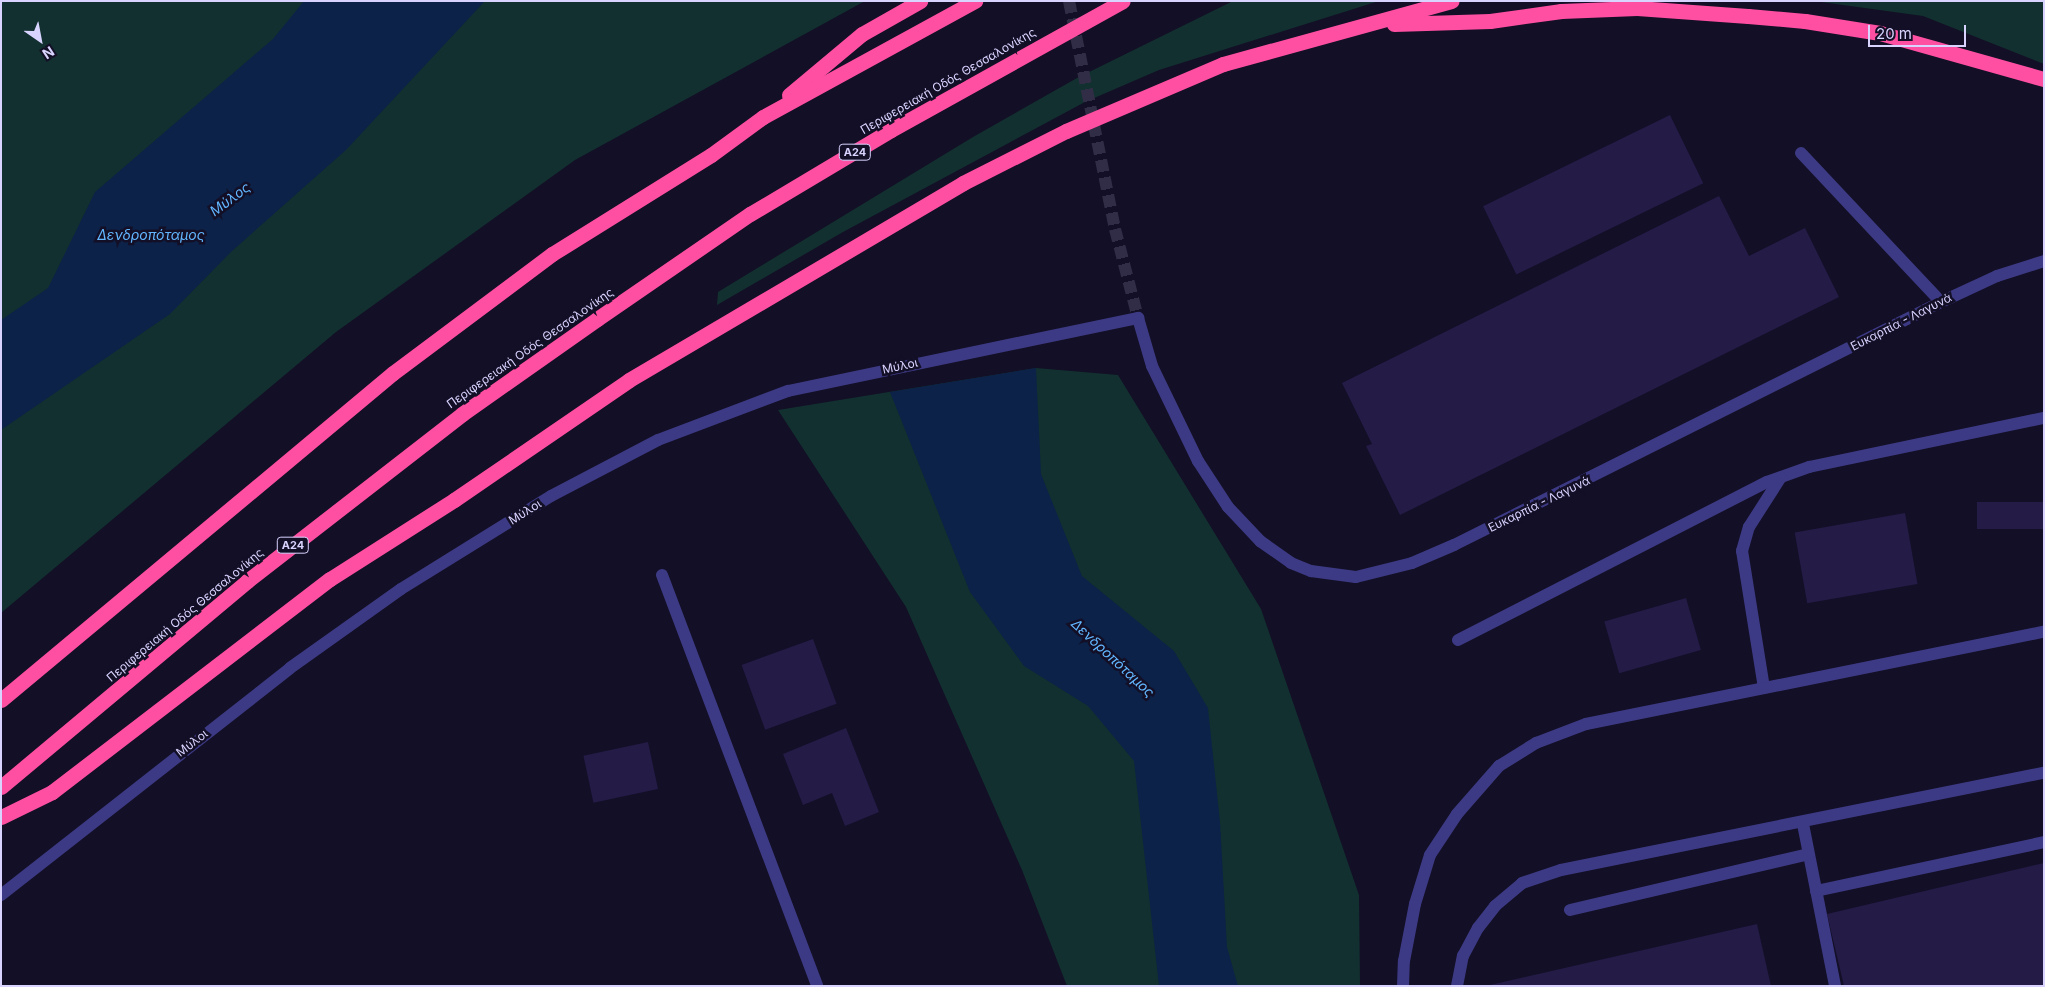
<!DOCTYPE html>
<html>
<head>
<meta charset="utf-8">
<style>
  body { margin:0 }
  #map { position:relative; width:2045px; height:987px; overflow:hidden; background:#130f26; font-family:Inter,sans-serif }
  div>[style] { position:absolute }
  [style*='--x'] { left:calc(var(--x)*1px); top:calc(var(--y)*1px); width:calc(var(--w)*1px); rotate:calc(var(--a)*1deg) }
  .green>* { inset:0; background:#12302f }
  .water>* { inset:0; background:#0c2248 }
  .building>* { inset:0; background:#241b47; transform-origin:0 0 }
  .minor-tunnel>* { height:12px; margin-top:-6px; transform-origin:0; background:repeating-linear-gradient(90deg,#312d47 0 12px,transparent 0 18px) }
  .minor>* { height:12px; margin:-6px; padding:0 6px; transform-origin:6px; border-radius:6px; background:#3d3a85 }
  .highway>* { height:15px; margin:-7.5px; padding:0 7.5px; transform-origin:7.5px; border-radius:7.5px; background:#ff4fa3 }
  span { translate:-50% -50%; white-space:nowrap; text-align:center; line-height:1.15; -webkit-text-stroke:5px #130f26; paint-order:stroke }
  .shield-label span { padding:1px 4px; background:#130f26; border:1px solid; border-radius:4px; -webkit-text-stroke-width:0 }
  .shield-label { font-size:11px; color:#d9d4ff; font-weight:700 }
  .street-label { font-size:12px; color:#d9d4ff }
  .water-label { font-size:14px; color:#62b6ff; font-style:italic }
  .frame { position:absolute; inset:0; border:2px solid #d9d4ff; pointer-events:none }
  .north { position:absolute; left:15px; top:15px; width:50px; height:50px; -webkit-text-stroke:4px #130f26; paint-order:stroke; rotate:147deg; font-size:14px; font-weight:700; line-height:20px; text-align:center; color:#d9d4ff }
  .north::after { content:''; display:block; margin:auto; width:18px; height:22px; background:#d9d4ff; clip-path:polygon(50% 0,100% 100%,50% 72%,0 100%) }
  .scale { position:absolute; left:1868px; top:25px; width:98px; height:22px; box-sizing:border-box; border:2px solid #d9d4ff; border-top:0; padding-left:6px; font-size:15px; line-height:18px; white-space:nowrap; color:#d9d4ff; -webkit-text-stroke:4px #130f26; paint-order:stroke }
</style>
</head>
<body>
<div id="map">
  <div class="green">
    <div style="clip-path:polygon(1px 1px,865px 1px,575px 160px,336px 332px,1px 613px)"></div>
    <div style="clip-path:polygon(1233px 1px,1379px 1px,1159px 70px,1085px 102px,843px 232px,717px 305px,718px 292px,973px 137px,1077px 78px)"></div>
    <div style="clip-path:polygon(1814px 1px,2044px 1px,2044px 64px,1923px 16px)"></div>
    <div style="clip-path:polygon(1036px 368px,1118px 375px,1261px 609px,1359px 895px,1360px 986px,1067px 986px,1022px 870px,906px 607px,778px 410px)"></div>
  </div>
  <div class="water">
    <div style="clip-path:polygon(304px 1px,485px 1px,346px 150px,231px 252px,170px 314px,1px 430px,1px 320px,48px 288px,95px 192px,273px 39px)"></div>
    <div style="clip-path:polygon(1036px 368px,1041px 474px,1082px 576px,1174px 651px,1208px 708px,1220px 822px,1227px 947px,1238px 986px,1159px 986px,1134px 761px,1088px 706px,1024px 666px,970px 592px,890px 392px)"></div>
  </div>
  <div class="building">
    <div style="left:1670px;top:115px;width:76px;height:208px;rotate:64deg"></div>
    <div style="clip-path:polygon(1719px 196px,1749px 256px,1805px 228px,1839px 297px,1400px 515px,1366px 446px,1372px 444px,1342px 383px)"></div>
    <div style="left:2044px;top:502px;width:27px;height:67px;rotate:90deg"></div>
    <div style="left:1905px;top:513px;width:72px;height:112px;rotate:80deg"></div>
    <div style="left:1686px;top:598px;width:54px;height:85px;rotate:74deg"></div>
    <div style="left:813px;top:639px;width:69px;height:76px;rotate:70deg"></div>
    <div style="clip-path:polygon(846px 728px,879px 812px,845px 826px,832px 793px,803px 805px,783px 754px)"></div>
    <div style="left:648px;top:742px;width:48px;height:66px;rotate:78deg"></div>
    <div style="clip-path:polygon(2044px 863px,2044px 986px,1844px 986px,1827px 914px)"></div>
    <div style="clip-path:polygon(1757px 924px,1771px 986px,1491px 986px,1490px 985px)"></div>
  </div>
  <div class="minor-tunnel">
    <div style="--x:1069;--y:1;--w:233;--a:78.6"></div>
    <div style="--x:1115;--y:229;--w:92;--a:75.5"></div>
  </div>
  <div class="minor">
    <div style="--x:1801;--y:153;--w:204;--a:46.8"></div>
    <div style="--x:662;--y:575;--w:439;--a:69.3"></div>
    <div style="--x:1458;--y:640;--w:347;--a:-27.1"></div>
    <div style="--x:1767;--y:482;--w:45;--a:-19.7"></div>
    <div style="--x:1809;--y:467;--w:240;--a:-11.8"></div>
    <div style="--x:1764;--y:688;--w:139;--a:-99.1"></div>
    <div style="--x:1742;--y:551;--w:25;--a:-74"></div>
    <div style="--x:1749;--y:527;--w:59;--a:-57.4"></div>
    <div style="--x:1803;--y:824;--w:165;--a:78.8"></div>
    <div style="--x:1816;--y:891;--w:233;--a:-12.1"></div>
    <div style="--x:1;--y:895;--w:367;--a:-38.1"></div>
    <div style="--x:290;--y:668;--w:136;--a:-35.4"></div>
    <div style="--x:401;--y:589;--w:176;--a:-31.8"></div>
    <div style="--x:551;--y:496;--w:121;--a:-27.6"></div>
    <div style="--x:658;--y:440;--w:139;--a:-20.7"></div>
    <div style="--x:788;--y:391;--w:358;--a:-11.8"></div>
    <div style="--x:1138;--y:318;--w:50;--a:73.7"></div>
    <div style="--x:1152;--y:366;--w:106;--a:64.2"></div>
    <div style="--x:1198;--y:461;--w:55;--a:56.9"></div>
    <div style="--x:1228;--y:507;--w:47;--a:46.7"></div>
    <div style="--x:1260;--y:541;--w:38;--a:35"></div>
    <div style="--x:1291;--y:563;--w:22;--a:22"></div>
    <div style="--x:1311;--y:571;--w:45;--a:7.6"></div>
    <div style="--x:1356;--y:577;--w:58;--a:-14"></div>
    <div style="--x:1412;--y:563;--w:46;--a:-23.2"></div>
    <div style="--x:1454;--y:545;--w:544;--a:-26.52"></div>
    <div style="--x:1941;--y:302;--w:62;--a:-24.9"></div>
    <div style="--x:1997;--y:276;--w:49;--a:-17.7"></div>
    <div style="--x:1570;--y:910;--w:245;--a:-13.2"></div>
    <div style="--x:1403;--y:986;--w:25;--a:-88"></div>
    <div style="--x:1404;--y:961;--w:58;--a:-79.1"></div>
    <div style="--x:1415;--y:904;--w:51;--a:-73"></div>
    <div style="--x:1430;--y:855;--w:49;--a:-56.6"></div>
    <div style="--x:1457;--y:814;--w:64;--a:-48.8"></div>
    <div style="--x:1499;--y:766;--w:44;--a:-31.9"></div>
    <div style="--x:1536;--y:743;--w:53;--a:-20.8"></div>
    <div style="--x:1586;--y:724;--w:467;--a:-11.4"></div>
    <div style="--x:1457;--y:986;--w:31;--a:-79"></div>
    <div style="--x:1463;--y:956;--w:32;--a:-62"></div>
    <div style="--x:1478;--y:928;--w:28;--a:-52"></div>
    <div style="--x:1495;--y:906;--w:35;--a:-40"></div>
    <div style="--x:1522;--y:883;--w:41;--a:-18.4"></div>
    <div style="--x:1561;--y:870;--w:493;--a:-11.4"></div>
  </div>
  <div class="highway">
    <div style="--x:1394;--y:24;--w:96;--a:-1.8"></div>
    <div style="--x:1490;--y:21;--w:72;--a:-8"></div>
    <div style="--x:1561;--y:11;--w:76;--a:-2.3"></div>
    <div style="--x:1637;--y:8;--w:111;--a:4.1"></div>
    <div style="--x:1748;--y:16;--w:57;--a:5"></div>
    <div style="--x:1805;--y:21;--w:76;--a:9.1"></div>
    <div style="--x:1880;--y:33;--w:170;--a:15.7"></div>
    <div style="--x:789;--y:95;--w:95;--a:-39.9"></div>
    <div style="--x:862;--y:34;--w:67;--a:-29.6"></div>
    <div style="--x:1;--y:700;--w:510;--a:-39.83"></div>
    <div style="--x:393;--y:373;--w:199;--a:-36.8"></div>
    <div style="--x:552;--y:254;--w:187;--a:-31.9"></div>
    <div style="--x:711;--y:155;--w:64;--a:-36.2"></div>
    <div style="--x:763;--y:117;--w:242;--a:-28.7"></div>
    <div style="--x:1;--y:787;--w:321;--a:-39.9"></div>
    <div style="--x:247;--y:581;--w:272;--a:-37.8"></div>
    <div style="--x:462;--y:414;--w:165;--a:-35.1"></div>
    <div style="--x:597;--y:319;--w:186;--a:-34.5"></div>
    <div style="--x:750;--y:214;--w:164;--a:-30.8"></div>
    <div style="--x:891;--y:130;--w:265;--a:-29.1"></div>
    <div style="--x:1;--y:817;--w:57;--a:-26.1"></div>
    <div style="--x:52;--y:792;--w:350;--a:-37.5"></div>
    <div style="--x:330;--y:579;--w:147;--a:-32.5"></div>
    <div style="--x:454;--y:500;--w:212;--a:-34.4"></div>
    <div style="--x:629;--y:380;--w:388;--a:-30.5"></div>
    <div style="--x:963;--y:183;--w:115;--a:-26.8"></div>
    <div style="--x:1066;--y:131;--w:171;--a:-23.1"></div>
    <div style="--x:1223;--y:64;--w:237;--a:-15.4"></div>
  </div>
  <div class="shield-label">
    <span style="left:855px;top:152px">Α24</span>
    <span style="left:293px;top:545px">Α24</span>
  </div>
  <div class="street-label">
    <span style="left:948px;top:81px;rotate:-30deg">Περιφερειακή Οδός Θεσσαλονίκης</span>
    <span style="left:1901px;top:322px;rotate:-27deg">Ευκαρπία - Λαγυνά</span>
    <span style="left:530px;top:348px;rotate:-35deg">Περιφερειακή Οδός Θεσσαλονίκης</span>
    <span style="left:900px;top:366px;rotate:-12deg">Μύλοι</span>
    <span style="left:1539px;top:504px;rotate:-26deg">Ευκαρπία - Λαγυνά</span>
    <span style="left:525px;top:512px;rotate:-32deg">Μύλοι</span>
    <span style="left:185px;top:615px;rotate:-40deg">Περιφερειακή Οδός Θεσσαλονίκης</span>
    <span style="left:192px;top:743px;rotate:-38deg">Μύλοι</span>
  </div>
  <div class="water-label">
    <span style="left:230px;top:199px;rotate:-37deg">Μύλος</span>
    <span style="left:151px;top:235px">Δενδροπόταμος</span>
    <span style="left:1113px;top:658px;rotate:43deg">Δενδροπόταμος</span>
  </div>
  <div class="frame"></div>
  <div class="north">N</div>
  <div class="scale">20 m</div>
</div>
</body>
</html>
